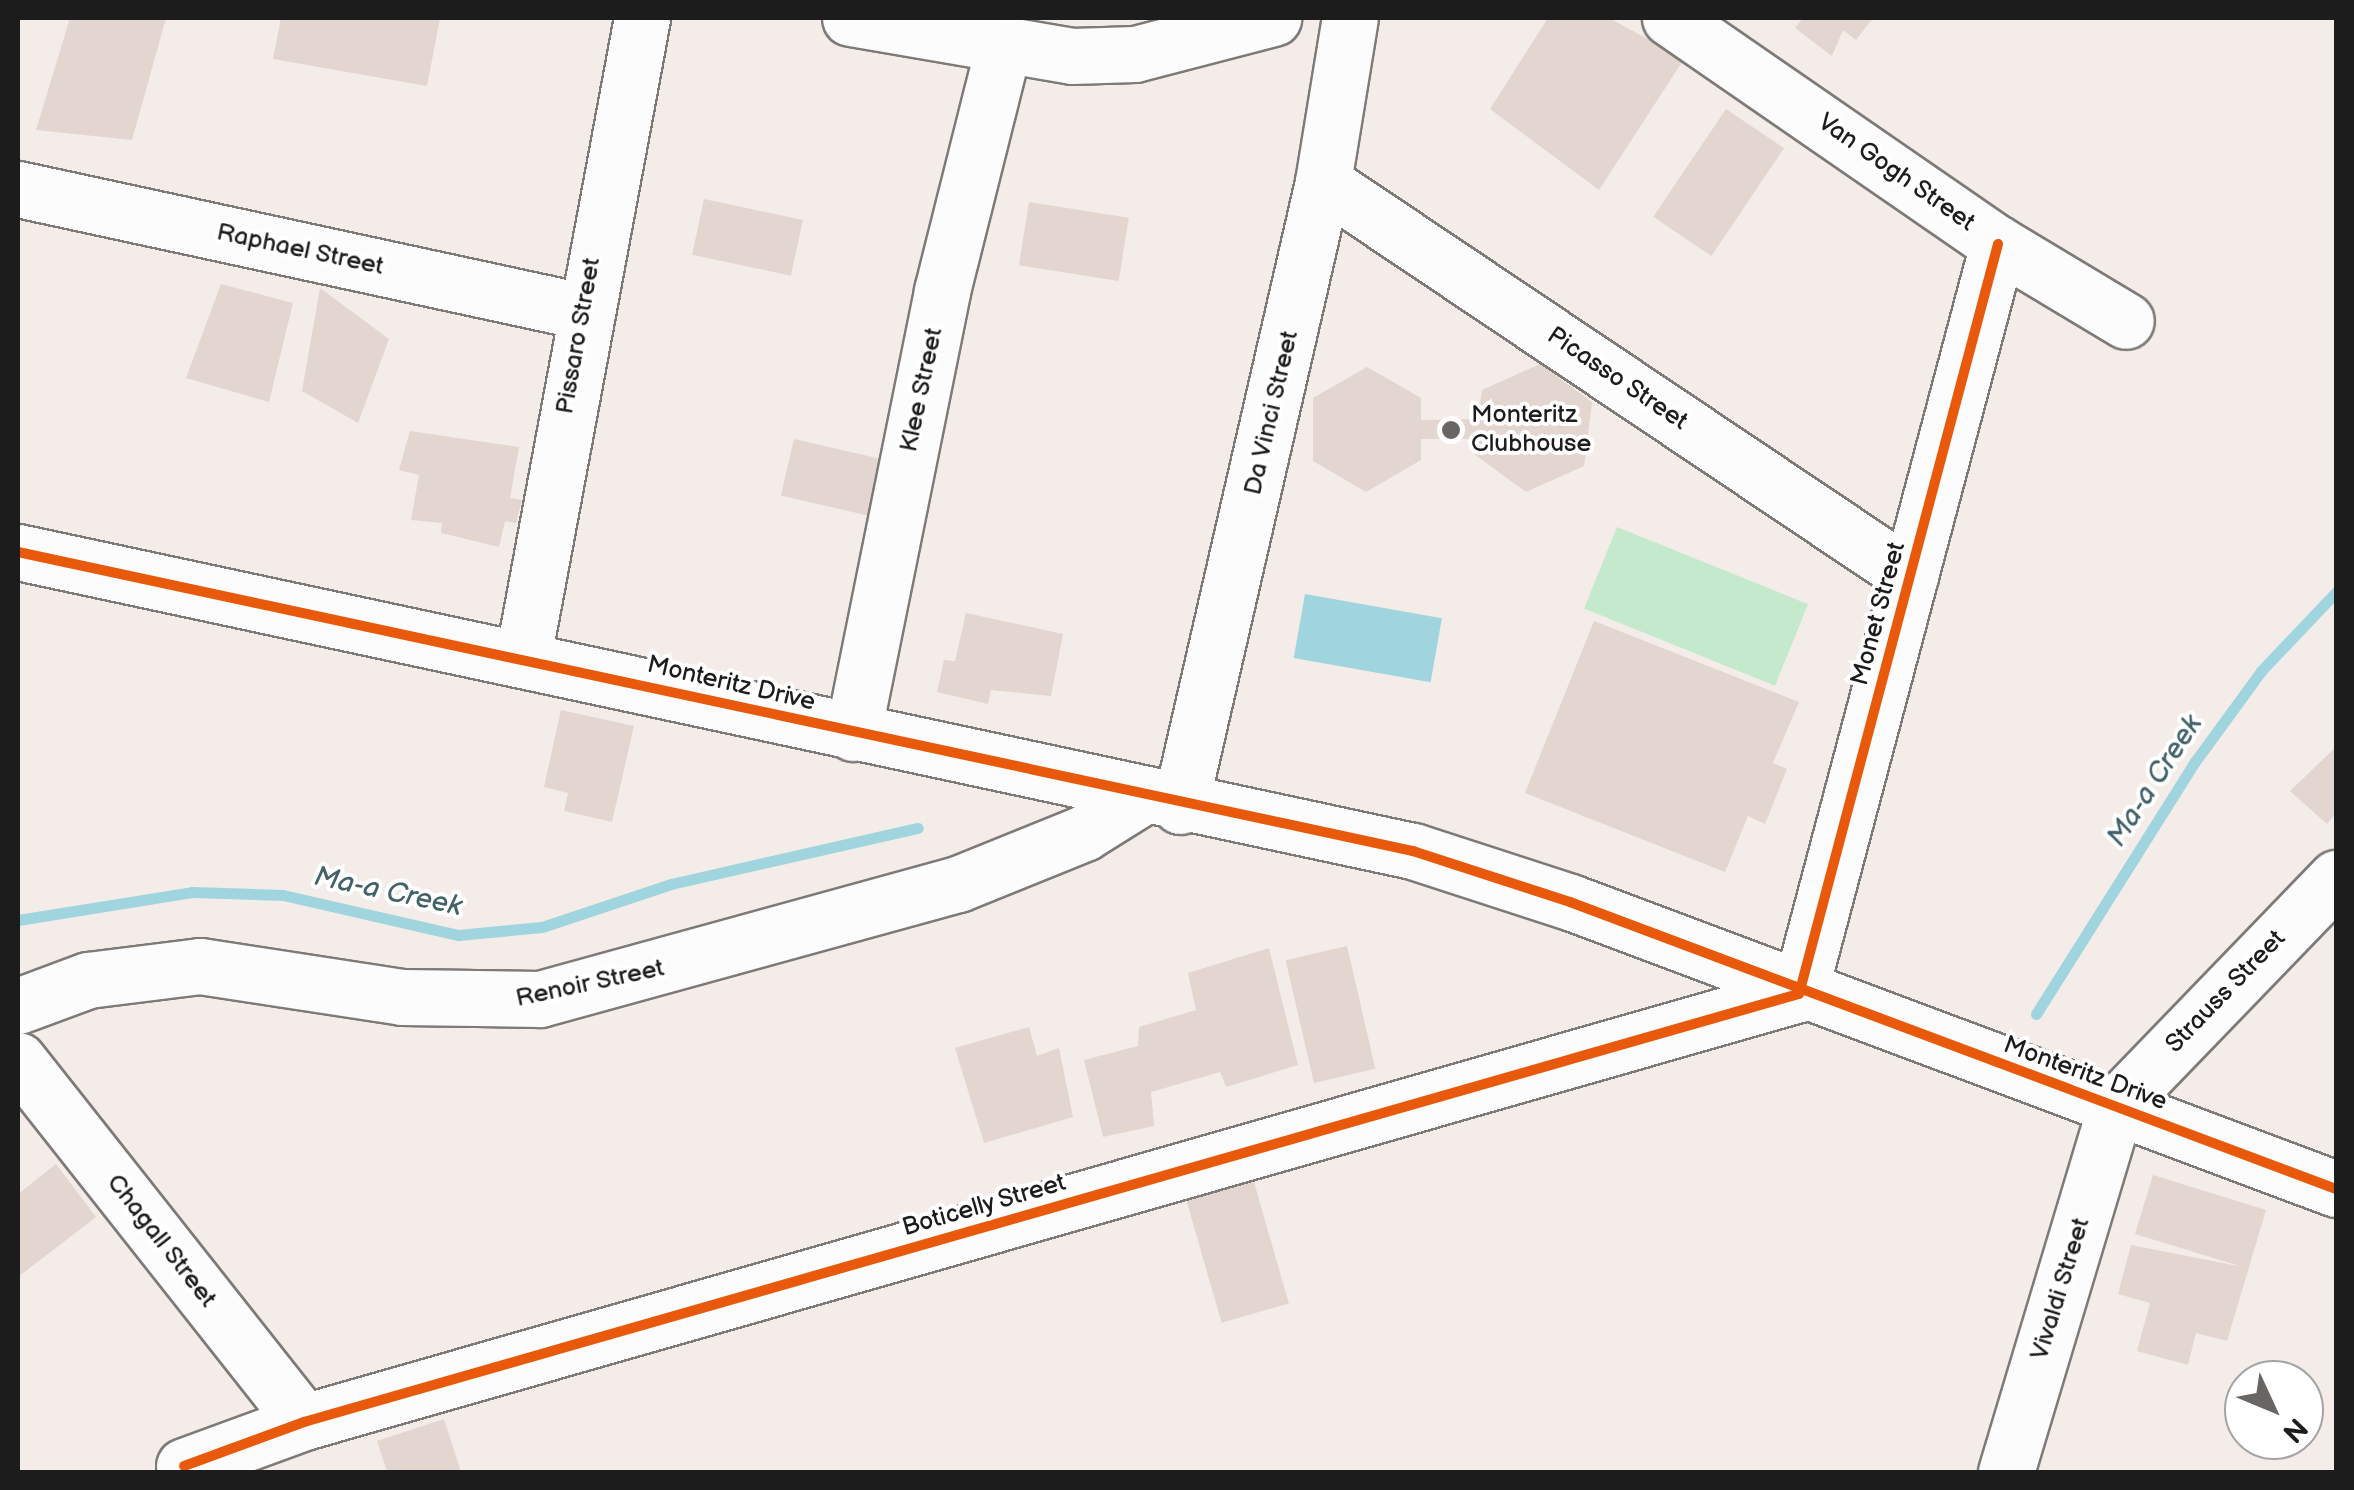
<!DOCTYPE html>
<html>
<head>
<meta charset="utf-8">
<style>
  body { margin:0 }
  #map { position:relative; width:2354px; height:1490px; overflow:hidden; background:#f4ece8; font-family:"Balsamiq Sans",sans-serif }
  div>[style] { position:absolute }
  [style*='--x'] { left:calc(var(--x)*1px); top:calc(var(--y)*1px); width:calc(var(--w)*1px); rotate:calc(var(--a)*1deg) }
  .green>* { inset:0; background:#c5e9cc; transform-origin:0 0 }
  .water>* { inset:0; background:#a0d4de; transform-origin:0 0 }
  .stream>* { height:11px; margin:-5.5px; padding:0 5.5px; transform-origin:5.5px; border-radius:5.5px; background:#a0d4de }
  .building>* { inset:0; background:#e3d5cf; transform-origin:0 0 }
  .roads { filter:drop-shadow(2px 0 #7d7a78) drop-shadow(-2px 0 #7d7a78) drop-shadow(0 2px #7d7a78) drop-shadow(0 -2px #7d7a78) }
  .minor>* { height:55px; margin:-27.5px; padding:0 27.5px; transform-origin:27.5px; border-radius:27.5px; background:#fdfcfc }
  .cycleway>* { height:10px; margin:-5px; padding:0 5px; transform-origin:5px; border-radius:5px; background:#e8590c }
  .dots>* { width:28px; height:28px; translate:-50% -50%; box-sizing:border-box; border:5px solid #fff; border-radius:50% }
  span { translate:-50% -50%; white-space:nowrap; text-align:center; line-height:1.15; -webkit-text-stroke:8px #fff; paint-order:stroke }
  .street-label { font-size:25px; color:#1c1c1c }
  .poi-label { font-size:25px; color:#1c1c1c }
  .left { translate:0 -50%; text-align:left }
  .water-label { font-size:28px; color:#426268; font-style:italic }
  .frame { position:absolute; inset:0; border:20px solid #1c1c1c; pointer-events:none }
  .north { position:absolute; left:2224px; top:1360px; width:100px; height:100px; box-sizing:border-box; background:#fff; border:2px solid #a4a4a4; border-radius:50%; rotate:134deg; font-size:28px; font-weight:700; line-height:40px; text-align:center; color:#1c1c1c }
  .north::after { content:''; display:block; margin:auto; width:35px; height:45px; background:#686563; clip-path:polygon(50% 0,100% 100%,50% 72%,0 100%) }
</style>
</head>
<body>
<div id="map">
  <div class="green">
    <div style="left:1617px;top:527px;width:206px;height:88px;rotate:22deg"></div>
  </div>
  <div class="water">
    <div style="left:1305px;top:594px;width:139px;height:65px;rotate:10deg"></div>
  </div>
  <div class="stream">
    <div style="--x:18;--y:920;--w:176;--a:-9.1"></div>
    <div style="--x:192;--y:892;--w:91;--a:1.9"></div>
    <div style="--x:283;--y:895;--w:180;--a:12.9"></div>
    <div style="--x:458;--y:935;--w:84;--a:-5.4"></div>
    <div style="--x:542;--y:927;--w:136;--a:-18.4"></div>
    <div style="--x:671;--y:884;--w:253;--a:-12.8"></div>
    <div style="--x:2036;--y:1014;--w:297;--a:-57.8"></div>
    <div style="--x:2194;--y:763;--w:114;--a:-53.9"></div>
    <div style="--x:2261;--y:671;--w:109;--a:-46.5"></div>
  </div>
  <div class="building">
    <div style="clip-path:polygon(70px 18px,166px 18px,132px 140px,36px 130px)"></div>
    <div style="clip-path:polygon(281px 18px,440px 18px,427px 86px,273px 59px)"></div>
    <div style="clip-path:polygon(1548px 18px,1609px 18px,1684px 59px,1599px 190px,1490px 109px)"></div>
    <div style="clip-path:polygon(1803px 18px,1873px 18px,1856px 40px,1843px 30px,1832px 56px,1795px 28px)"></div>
    <div style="left:1726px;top:109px;width:70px;height:130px;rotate:34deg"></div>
    <div style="left:704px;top:199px;width:101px;height:57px;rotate:12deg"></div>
    <div style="left:1029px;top:202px;width:101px;height:64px;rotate:9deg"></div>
    <div style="clip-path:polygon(221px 284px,293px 303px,269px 402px,186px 378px)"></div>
    <div style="clip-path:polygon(320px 288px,389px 339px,358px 423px,302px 391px)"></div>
    <div style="clip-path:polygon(1540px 364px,1592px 402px,1584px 466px,1526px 492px,1474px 454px,1476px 439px,1421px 439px,1421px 460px,1366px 492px,1313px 461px,1313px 398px,1367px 367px,1421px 398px,1421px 420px,1478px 419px,1482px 390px)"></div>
    <div style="clip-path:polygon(410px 431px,519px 447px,510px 498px,522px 500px,516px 523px,505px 521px,499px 547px,441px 533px,442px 523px,411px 520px,419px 475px,399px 470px)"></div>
    <div style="left:794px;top:439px;width:98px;height:58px;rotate:13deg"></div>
    <div style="clip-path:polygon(966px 613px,1063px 634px,1051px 696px,991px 690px,988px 704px,937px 692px,944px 660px,955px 661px)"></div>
    <div style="clip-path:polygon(1594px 621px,1799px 702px,1773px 763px,1787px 769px,1765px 824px,1748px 816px,1725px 872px,1525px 793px)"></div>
    <div style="clip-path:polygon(561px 710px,634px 726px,612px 822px,564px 811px,568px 793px,544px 787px)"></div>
    <div style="clip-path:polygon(2336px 747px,2336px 813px,2327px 824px,2290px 791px)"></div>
    <div style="left:1347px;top:946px;width:126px;height:63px;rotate:77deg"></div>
    <div style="clip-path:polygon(1269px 948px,1298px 1065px,1226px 1087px,1220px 1072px,1151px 1092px,1154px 1126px,1103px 1137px,1084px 1060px,1138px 1046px,1139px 1027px,1196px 1010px,1188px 973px)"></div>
    <div style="clip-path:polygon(1029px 1027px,1037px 1056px,1059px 1048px,1073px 1117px,984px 1143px,955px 1048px)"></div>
    <div style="clip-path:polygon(56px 1164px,96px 1217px,18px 1277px,18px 1194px)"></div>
    <div style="left:1250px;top:1168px;width:141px;height:70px;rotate:74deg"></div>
    <div style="clip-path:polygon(2153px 1175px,2266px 1210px,2227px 1341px,2196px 1333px,2188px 1365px,2137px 1351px,2150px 1303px,2118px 1294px,2131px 1245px,2243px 1267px,2135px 1234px)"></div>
    <div style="clip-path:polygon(444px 1419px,461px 1472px,387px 1472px,377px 1441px)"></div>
  </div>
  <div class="roads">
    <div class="minor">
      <div style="--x:850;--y:18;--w:225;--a:9.7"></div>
      <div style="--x:1072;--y:56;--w:63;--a:-1.8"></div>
      <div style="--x:1135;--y:54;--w:143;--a:-14.6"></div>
      <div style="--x:1670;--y:18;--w:398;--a:34.6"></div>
      <div style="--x:1998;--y:244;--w:149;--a:31"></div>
      <div style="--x:1323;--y:182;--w:707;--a:33.87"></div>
      <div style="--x:18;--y:189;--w:577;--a:12.21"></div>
      <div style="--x:18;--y:552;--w:1427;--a:12.1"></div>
      <div style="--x:1413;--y:851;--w:165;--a:18"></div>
      <div style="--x:1570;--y:902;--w:818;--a:20.54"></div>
      <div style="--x:523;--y:657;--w:650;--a:-79.45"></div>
      <div style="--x:853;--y:733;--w:451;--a:-78.6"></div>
      <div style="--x:942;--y:291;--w:250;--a:-75.9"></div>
      <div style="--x:1180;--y:806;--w:640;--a:-77.09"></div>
      <div style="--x:1323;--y:182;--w:166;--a:-80.7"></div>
      <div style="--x:18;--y:1006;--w:75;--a:-20.4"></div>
      <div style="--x:88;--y:980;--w:113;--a:-7.1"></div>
      <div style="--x:200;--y:966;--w:204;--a:8.7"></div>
      <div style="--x:402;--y:997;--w:138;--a:0.8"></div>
      <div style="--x:540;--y:999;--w:434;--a:-15.4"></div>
      <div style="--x:958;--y:884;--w:136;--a:-22"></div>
      <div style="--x:1084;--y:833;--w:66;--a:-32"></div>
      <div style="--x:18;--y:1060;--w:461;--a:51.7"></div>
      <div style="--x:184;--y:1466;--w:128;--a:-20.1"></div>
      <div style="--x:304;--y:1422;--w:1555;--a:-15.98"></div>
      <div style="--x:1799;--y:994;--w:776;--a:-75.14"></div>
      <div style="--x:2006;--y:1472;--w:382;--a:-73.3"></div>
      <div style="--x:2116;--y:1106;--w:317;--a:-46"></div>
    </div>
  </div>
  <div class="cycleway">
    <div style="--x:18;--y:552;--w:1427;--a:12.1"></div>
    <div style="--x:1413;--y:851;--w:165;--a:18"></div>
    <div style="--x:1570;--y:902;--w:818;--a:20.54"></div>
    <div style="--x:184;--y:1466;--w:128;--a:-20.1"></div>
    <div style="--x:304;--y:1422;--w:1555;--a:-15.98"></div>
    <div style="--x:1799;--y:994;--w:776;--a:-75.14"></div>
  </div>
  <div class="dots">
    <div style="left:1451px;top:430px;background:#686563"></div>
  </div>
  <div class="street-label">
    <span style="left:1896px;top:173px;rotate:35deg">Van Gogh Street</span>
    <span style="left:300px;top:250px;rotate:12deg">Raphael Street</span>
    <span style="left:579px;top:336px;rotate:-80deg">Pissaro Street</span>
    <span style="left:1617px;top:379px;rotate:34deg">Picasso Street</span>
    <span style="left:922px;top:390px;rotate:-78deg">Klee Street</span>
    <span style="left:1272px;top:413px;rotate:-77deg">Da Vinci Street</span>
    <span style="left:1879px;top:614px;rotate:-75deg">Monet Street</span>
    <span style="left:731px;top:684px;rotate:13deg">Monteritz Drive</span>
    <span style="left:590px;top:984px;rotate:-12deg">Renoir Street</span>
    <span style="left:2226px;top:992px;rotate:-46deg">Strauss Street</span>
    <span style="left:2085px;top:1074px;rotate:20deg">Monteritz Drive</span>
    <span style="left:984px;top:1206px;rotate:-16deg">Boticelly Street</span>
    <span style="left:161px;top:1241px;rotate:52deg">Chagall Street</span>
    <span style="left:2061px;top:1289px;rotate:-73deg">Vivaldi Street</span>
  </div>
  <div class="poi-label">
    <span class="left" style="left:1471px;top:430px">Monteritz<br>Clubhouse</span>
  </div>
  <div class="water-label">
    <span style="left:2155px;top:781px;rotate:-57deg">Ma-a Creek</span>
    <span style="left:388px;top:892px;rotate:12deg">Ma-a Creek</span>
  </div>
  <div class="frame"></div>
  <div class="north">N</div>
</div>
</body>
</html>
